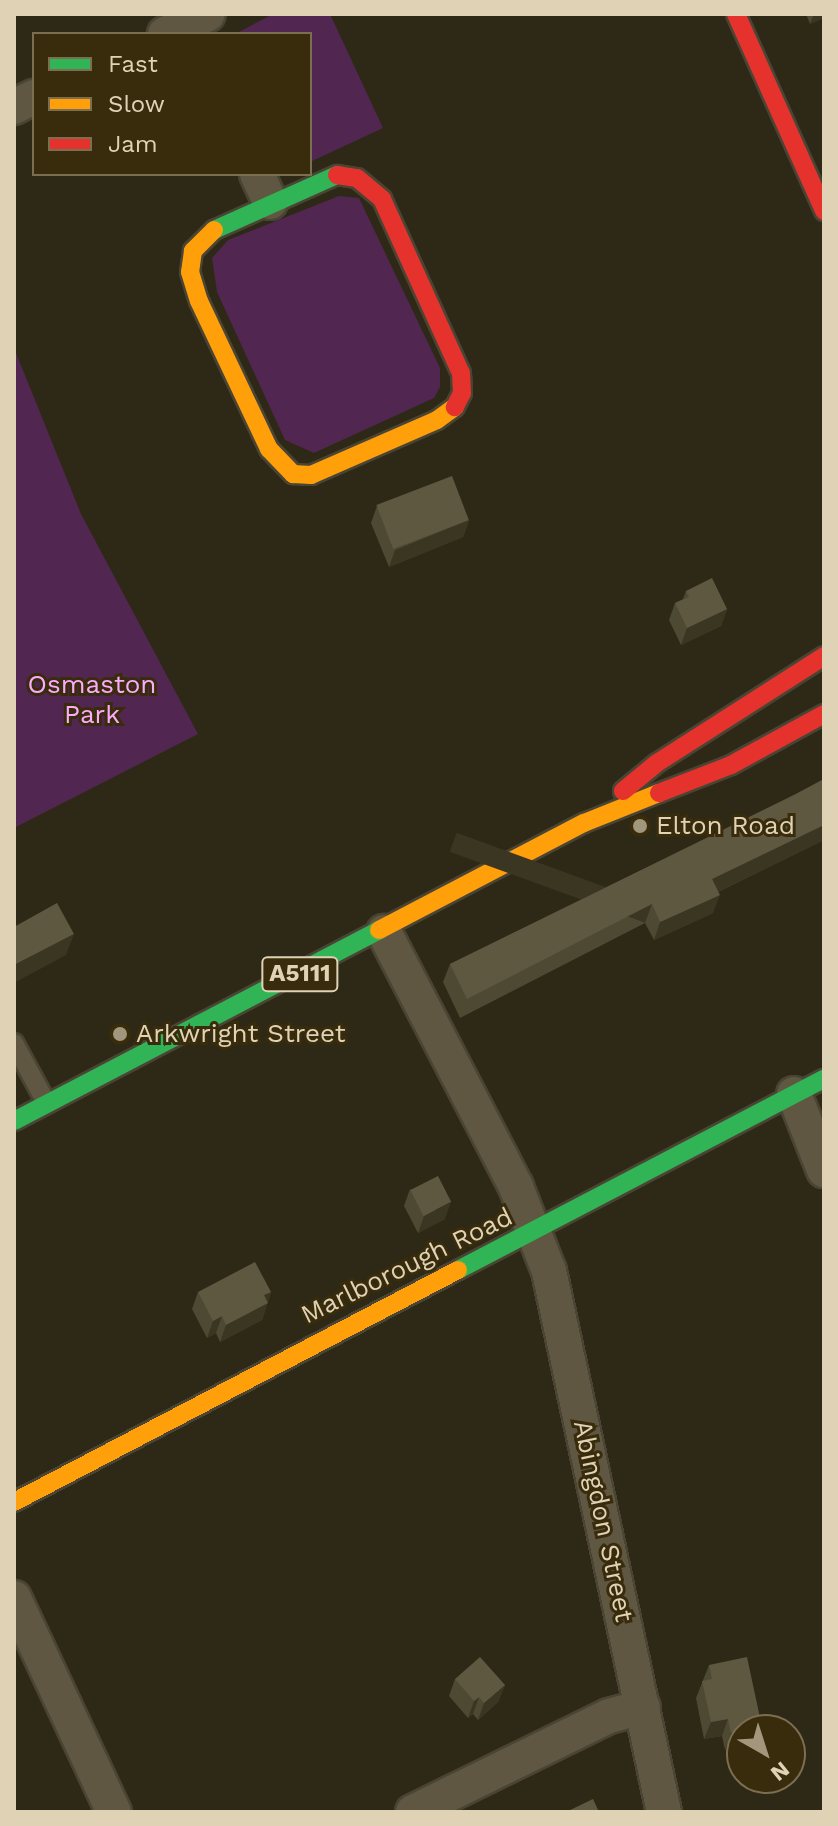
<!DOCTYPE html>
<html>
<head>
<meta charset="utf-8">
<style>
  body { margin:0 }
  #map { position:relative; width:838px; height:1826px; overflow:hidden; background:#2e2816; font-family:"Work Sans",sans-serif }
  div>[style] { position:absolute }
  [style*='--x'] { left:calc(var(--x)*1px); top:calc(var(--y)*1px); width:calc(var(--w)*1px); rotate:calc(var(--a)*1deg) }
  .green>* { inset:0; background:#512650 }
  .roads { filter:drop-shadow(2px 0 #4a4434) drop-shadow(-2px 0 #4a4434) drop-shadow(0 2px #4a4434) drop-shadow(0 -2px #4a4434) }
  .lane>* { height:18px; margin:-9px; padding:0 9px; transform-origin:9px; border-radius:9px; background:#5f5742 }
  .street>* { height:34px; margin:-17px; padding:0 17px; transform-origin:17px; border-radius:17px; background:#5f5742 }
  .fast>* { height:18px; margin:-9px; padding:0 9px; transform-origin:9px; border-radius:9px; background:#30b455 }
  .slow>* { height:18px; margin:-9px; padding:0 9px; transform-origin:9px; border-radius:9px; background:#ff9f0a }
  .jam>* { height:18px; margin:-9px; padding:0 9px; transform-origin:9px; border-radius:9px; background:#e5322d }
  .wall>* { inset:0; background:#4e4932 }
  .shaded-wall>* { inset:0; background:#3b3621; transform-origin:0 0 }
  .building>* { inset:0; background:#5e5840; transform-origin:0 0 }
  .dots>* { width:22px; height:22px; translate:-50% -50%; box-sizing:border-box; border:4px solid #392c0c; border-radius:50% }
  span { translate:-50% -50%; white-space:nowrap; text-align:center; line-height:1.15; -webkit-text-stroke:6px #392c0c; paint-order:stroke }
  .shield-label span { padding:2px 6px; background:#392c0c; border:2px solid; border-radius:6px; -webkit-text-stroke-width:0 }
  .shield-label { font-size:24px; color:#e0d2b5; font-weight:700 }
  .park-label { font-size:26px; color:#fdaafd }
  .poi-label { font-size:26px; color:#e0d2b5 }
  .left { translate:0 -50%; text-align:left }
  .street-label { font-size:26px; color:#e0d2b5 }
  .frame { position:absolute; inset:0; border:16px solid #e0d2b5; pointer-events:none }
  .legend { position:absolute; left:32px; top:32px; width:280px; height:144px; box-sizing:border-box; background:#392c0c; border:2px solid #7c6e50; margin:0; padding:10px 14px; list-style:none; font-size:24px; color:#e0d2b5 }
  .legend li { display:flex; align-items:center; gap:16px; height:40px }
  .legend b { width:40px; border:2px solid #7c6e50 }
  .north { position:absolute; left:726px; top:1714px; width:80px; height:80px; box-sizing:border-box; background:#392c0c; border:2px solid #7c6e50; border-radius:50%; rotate:141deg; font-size:22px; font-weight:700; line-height:32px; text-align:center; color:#e0d2b5 }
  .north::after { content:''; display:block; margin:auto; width:28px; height:36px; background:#a2967d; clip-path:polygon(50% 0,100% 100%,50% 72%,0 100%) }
</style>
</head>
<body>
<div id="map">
  <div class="green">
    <div style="clip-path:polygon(273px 14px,330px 14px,383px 128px,310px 162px,310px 34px,235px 34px)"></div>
    <div style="clip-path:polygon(339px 196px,359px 198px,440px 368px,440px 387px,434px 398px,314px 453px,285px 440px,217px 292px,212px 258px,228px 240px)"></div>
    <div style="clip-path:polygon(14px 348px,81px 514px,198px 734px,14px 828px)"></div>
  </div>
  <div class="roads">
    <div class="lane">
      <div style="--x:14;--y:1043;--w:69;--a:61.6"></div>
    </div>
    <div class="street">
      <div style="--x:165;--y:34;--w:47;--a:-24.9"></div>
      <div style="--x:14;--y:107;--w:22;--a:-27"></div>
      <div style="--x:257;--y:174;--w:31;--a:65"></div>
      <div style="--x:384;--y:932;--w:287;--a:62.6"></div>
      <div style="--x:516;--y:1187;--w:90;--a:68.6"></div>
      <div style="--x:549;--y:1271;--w:553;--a:78"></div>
      <div style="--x:794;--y:1094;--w:82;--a:68.5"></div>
      <div style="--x:14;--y:1598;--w:236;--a:65"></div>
      <div style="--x:413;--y:1812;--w:218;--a:-26.1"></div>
      <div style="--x:609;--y:1716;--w:35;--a:-15"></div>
    </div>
    <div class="fast">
      <div style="--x:214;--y:230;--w:135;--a:-24.1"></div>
      <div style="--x:14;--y:1121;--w:412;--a:-27.6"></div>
      <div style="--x:458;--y:1270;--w:413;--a:-27.6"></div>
    </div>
    <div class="slow">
      <div style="--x:214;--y:230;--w:30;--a:135"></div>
      <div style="--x:193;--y:251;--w:21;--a:98"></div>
      <div style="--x:190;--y:272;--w:30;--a:73"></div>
      <div style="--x:199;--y:301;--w:164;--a:64.7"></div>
      <div style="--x:269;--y:449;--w:35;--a:46"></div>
      <div style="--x:293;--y:474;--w:18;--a:3"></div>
      <div style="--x:311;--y:475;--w:137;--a:-23.6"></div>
      <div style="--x:437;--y:420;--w:22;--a:-36"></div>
      <div style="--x:379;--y:930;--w:231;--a:-27.6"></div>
      <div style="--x:584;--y:823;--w:81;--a:-21.8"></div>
      <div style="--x:14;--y:1502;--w:501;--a:-27.59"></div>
    </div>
    <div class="jam">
      <div style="--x:736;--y:14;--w:216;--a:65.9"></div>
      <div style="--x:337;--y:175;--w:20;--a:9"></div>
      <div style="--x:357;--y:178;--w:33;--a:40"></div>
      <div style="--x:382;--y:199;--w:191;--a:65.6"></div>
      <div style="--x:461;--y:373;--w:20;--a:87"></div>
      <div style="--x:462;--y:393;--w:16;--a:117"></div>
      <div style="--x:623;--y:791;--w:44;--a:-39.5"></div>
      <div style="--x:657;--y:763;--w:198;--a:-32.6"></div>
      <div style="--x:659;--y:793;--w:77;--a:-21.3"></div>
      <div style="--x:731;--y:765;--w:106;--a:-28.7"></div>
    </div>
  </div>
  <div class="wall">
    <div style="clip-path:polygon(806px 14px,824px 14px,824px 18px,810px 24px)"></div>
    <div style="clip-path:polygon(377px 506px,469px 520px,463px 537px,389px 567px,371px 523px)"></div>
    <div style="clip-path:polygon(686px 591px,727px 609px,721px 626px,681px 645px,669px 620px,675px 603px,683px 599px)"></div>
    <div style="clip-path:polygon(824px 779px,824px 840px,718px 892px,713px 913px,654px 940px,645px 923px,460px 1018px,443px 982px,450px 964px,794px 795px)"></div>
    <div style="clip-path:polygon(410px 1189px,445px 1219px,418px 1233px,404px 1206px)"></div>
    <div style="clip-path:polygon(198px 1292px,271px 1292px,262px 1320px,220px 1342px,216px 1333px,207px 1338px,192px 1309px)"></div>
    <div style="clip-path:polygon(709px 1665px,762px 1727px,725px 1750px,722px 1736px,704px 1739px,696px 1698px)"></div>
    <div style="clip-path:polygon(455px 1679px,505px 1685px,498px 1702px,478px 1720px,473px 1714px,468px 1718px,449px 1696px)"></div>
  </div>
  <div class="shaded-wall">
    <div style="clip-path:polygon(814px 14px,824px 14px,824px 18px,810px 24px)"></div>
    <div style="clip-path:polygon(469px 520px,463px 537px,389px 567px,395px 550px)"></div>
    <div style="clip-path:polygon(727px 609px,721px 626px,681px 645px,687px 628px)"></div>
    <div style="clip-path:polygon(824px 825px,824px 840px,705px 898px,712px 879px)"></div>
    <div style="clip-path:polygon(720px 895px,713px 913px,654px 940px,660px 922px)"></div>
    <div style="left:652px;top:904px;width:20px;height:208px;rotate:110deg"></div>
    <div style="clip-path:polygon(74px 934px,66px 955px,14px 983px,14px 965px)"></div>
    <div style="clip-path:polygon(451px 1202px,445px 1219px,418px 1233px,424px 1216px)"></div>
    <div style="clip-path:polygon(271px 1292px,262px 1320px,220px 1342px,226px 1325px,264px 1295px)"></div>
    <div style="clip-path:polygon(222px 1316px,216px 1333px,207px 1338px,213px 1321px)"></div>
    <div style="clip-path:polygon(505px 1685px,498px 1702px,478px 1720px,484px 1703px)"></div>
    <div style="clip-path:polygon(479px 1697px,473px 1714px,468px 1718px,474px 1701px)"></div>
    <div style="clip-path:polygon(728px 1719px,722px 1736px,704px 1739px,711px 1722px)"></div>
    <div style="clip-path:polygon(742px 1731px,742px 1746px,725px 1750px,731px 1733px)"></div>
  </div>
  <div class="building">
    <div style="left:452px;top:476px;width:47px;height:81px;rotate:69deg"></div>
    <div style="clip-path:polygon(712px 578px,727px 609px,687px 628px,675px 603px,689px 597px,686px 591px)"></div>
    <div style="clip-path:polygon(824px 779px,824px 825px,712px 879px,720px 895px,660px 922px,652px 904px,467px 999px,450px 964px,794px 795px)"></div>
    <div style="clip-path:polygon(57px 903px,74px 934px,14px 965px,14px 927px)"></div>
    <div style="left:438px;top:1176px;width:29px;height:31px;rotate:63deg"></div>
    <div style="clip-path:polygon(255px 1262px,271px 1292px,264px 1295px,268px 1303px,226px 1325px,222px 1316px,213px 1321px,198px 1292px)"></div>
    <div style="clip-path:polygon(480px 1657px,505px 1685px,484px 1703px,479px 1697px,474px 1701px,455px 1679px)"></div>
    <div style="clip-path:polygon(747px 1657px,762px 1727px,731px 1733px,728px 1719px,711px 1722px,702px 1681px,712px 1679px,709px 1665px)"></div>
    <div style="clip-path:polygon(593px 1799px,599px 1812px,566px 1812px)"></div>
  </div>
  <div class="dots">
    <div style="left:640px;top:826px;background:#a2967d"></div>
    <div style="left:120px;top:1034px;background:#a2967d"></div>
  </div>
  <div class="shield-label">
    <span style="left:300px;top:974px">A5111</span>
  </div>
  <div class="park-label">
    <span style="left:92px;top:700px">Osmaston<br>Park</span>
  </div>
  <div class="poi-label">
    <span class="left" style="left:656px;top:826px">Elton Road</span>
    <span class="left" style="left:136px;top:1034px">Arkwright Street</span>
  </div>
  <div class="street-label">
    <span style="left:407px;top:1266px;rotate:-26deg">Marlborough Road</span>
    <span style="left:603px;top:1521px;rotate:78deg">Abingdon Street</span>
  </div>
  <div class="frame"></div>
  <ul class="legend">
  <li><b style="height:10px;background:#30b455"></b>Fast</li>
  <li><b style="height:10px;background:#ff9f0a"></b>Slow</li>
  <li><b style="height:10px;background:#e5322d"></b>Jam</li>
  </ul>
  <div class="north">N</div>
</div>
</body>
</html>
